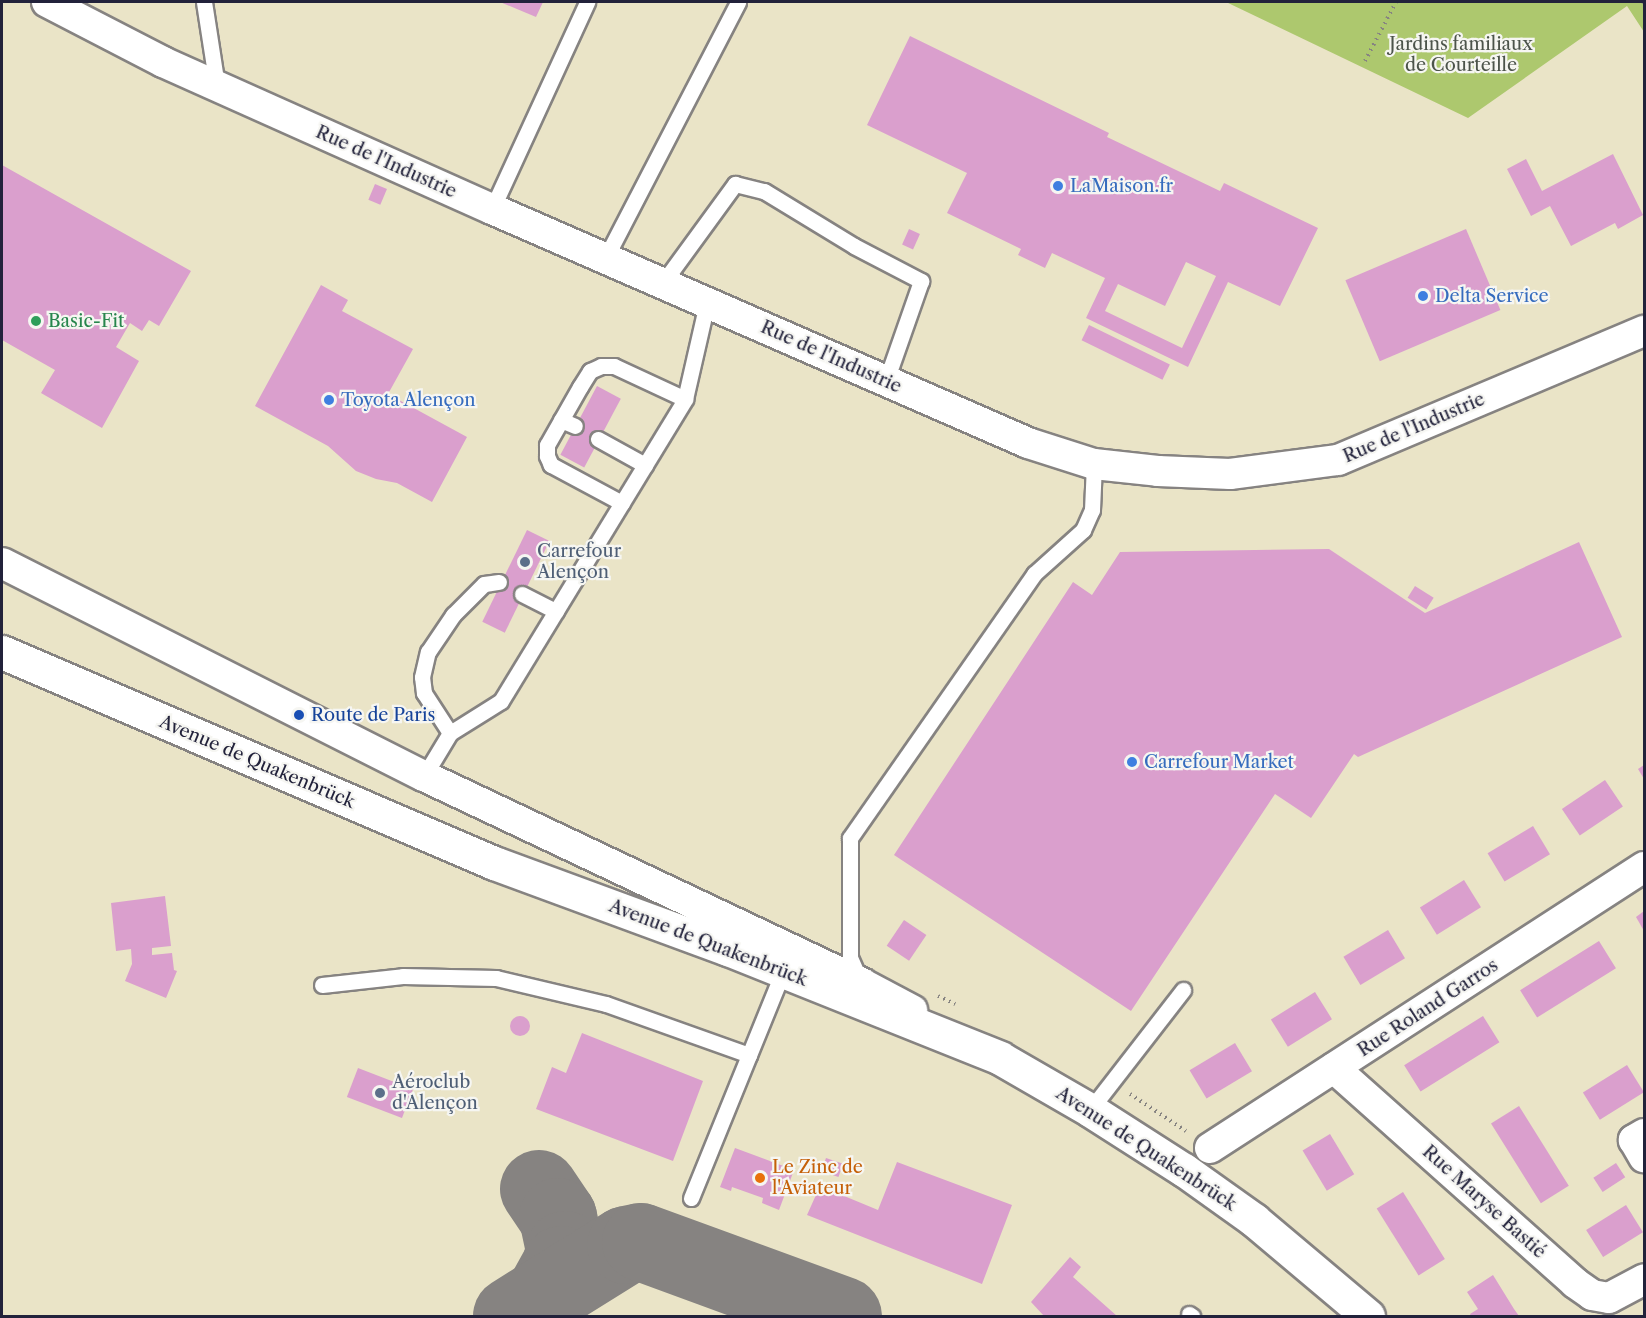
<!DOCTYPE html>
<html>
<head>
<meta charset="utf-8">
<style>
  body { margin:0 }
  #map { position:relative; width:1646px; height:1318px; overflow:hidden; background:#eae4c7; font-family:"Libre Caslon Text",serif }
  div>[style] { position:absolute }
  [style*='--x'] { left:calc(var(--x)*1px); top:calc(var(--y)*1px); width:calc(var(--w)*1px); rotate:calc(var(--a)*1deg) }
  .green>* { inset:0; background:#adc86e }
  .taxiway>* { height:78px; margin:-39px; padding:0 39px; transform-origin:39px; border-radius:39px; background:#868381 }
  .building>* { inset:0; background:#da9fcd; transform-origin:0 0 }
  .round { border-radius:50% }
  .path>* { height:4px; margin-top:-2px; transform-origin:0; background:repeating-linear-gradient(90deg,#868381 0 1.5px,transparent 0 6px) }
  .roads { filter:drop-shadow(2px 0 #868381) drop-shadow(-2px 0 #868381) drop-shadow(0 2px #868381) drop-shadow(0 -2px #868381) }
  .service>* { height:15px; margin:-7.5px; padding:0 7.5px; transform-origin:7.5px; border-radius:7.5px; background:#fff }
  .minor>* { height:30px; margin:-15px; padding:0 15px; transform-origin:15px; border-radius:15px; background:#fff }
  .secondary>* { height:33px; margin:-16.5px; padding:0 16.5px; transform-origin:16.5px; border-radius:16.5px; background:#fff }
  .dots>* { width:16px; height:16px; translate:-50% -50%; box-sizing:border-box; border:3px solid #f6f6f2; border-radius:50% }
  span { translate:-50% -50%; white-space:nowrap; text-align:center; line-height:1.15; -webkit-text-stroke:4.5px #f6f6f2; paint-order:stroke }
  .park-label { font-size:18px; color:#4c544a }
  .street-label { font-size:18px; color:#22223b }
  .shop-label { font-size:18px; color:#366cbe }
  .left { translate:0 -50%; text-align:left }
  .leisure-label { font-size:18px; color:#27864d }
  .service-label { font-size:18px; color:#4e5e75 }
  .transit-label { font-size:18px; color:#164399 }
  .food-label { font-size:18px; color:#c56008 }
  .frame { position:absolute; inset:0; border:3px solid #22223b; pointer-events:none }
</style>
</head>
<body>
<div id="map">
  <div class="green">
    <div style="clip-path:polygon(1226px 2px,1644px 2px,1644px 32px,1627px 6px,1468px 118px)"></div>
  </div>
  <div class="taxiway">
    <div style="--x:539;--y:1189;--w:34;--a:56"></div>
    <div style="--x:558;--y:1217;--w:34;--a:78"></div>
    <div style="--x:565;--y:1250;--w:16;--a:105"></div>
    <div style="--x:561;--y:1265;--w:35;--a:119"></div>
    <div style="--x:512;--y:1316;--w:134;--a:-31.9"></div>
    <div style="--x:626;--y:1245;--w:15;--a:-11"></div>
    <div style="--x:641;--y:1242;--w:215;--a:20.1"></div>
  </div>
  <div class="building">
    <div style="clip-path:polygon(500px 2px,543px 2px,536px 17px)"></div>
    <div style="clip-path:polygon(evenodd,910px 36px,1109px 133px,1107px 137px,1220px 191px,1224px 183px,1318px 228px,1280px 306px,1228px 282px,1188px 367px,1086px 318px,1105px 278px,1052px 253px,1045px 268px,1018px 255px,1021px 249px,947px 213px,967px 173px,867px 125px,910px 36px,1186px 262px,1216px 276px,1182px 348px,1105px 311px,1118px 284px,1165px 306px,1186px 262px)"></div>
    <div style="clip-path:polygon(1613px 154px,1643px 215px,1618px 229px,1615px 223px,1571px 246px,1550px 206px,1531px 216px,1507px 169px,1526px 159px,1542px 191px)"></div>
    <div style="clip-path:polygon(2px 165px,191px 271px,159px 326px,149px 320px,142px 331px,130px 323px,116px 347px,139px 361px,102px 428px,41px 393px,55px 370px,2px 340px)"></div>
    <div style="left:375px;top:184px;width:13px;height:17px;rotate:23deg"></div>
    <div style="left:909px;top:229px;width:12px;height:17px;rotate:24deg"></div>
    <div style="left:1466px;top:229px;width:88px;height:131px;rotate:67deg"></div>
    <div style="clip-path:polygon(321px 285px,348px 300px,342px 311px,413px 349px,388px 394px,467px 437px,432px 502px,397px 483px,376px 479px,356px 471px,328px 446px,255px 406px)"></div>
    <div style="left:1089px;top:325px;width:90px;height:17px;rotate:26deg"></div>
    <div style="left:597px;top:386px;width:27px;height:78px;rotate:28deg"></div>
    <div style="left:527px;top:530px;width:25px;height:102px;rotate:26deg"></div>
    <div style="clip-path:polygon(1579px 542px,1622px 637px,1358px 757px,1354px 754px,1311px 818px,1275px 794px,1131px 1011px,894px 855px,1073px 582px,1092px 595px,1120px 552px,1329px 549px,1425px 613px)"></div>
    <div style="left:1415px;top:586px;width:22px;height:14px;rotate:32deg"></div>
    <div style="clip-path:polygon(1644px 765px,1644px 779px,1638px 769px)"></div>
    <div style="left:1605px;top:780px;width:32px;height:52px;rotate:56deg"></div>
    <div style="left:1533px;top:826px;width:33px;height:53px;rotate:59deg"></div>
    <div style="left:1464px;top:880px;width:32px;height:52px;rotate:58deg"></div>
    <div style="clip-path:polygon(165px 896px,171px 946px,152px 948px,152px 955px,172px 953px,174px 970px,177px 971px,166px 998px,125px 981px,132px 964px,131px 949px,116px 951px,111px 903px)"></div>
    <div style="clip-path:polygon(1644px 911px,1644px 931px,1636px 917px)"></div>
    <div style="left:904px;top:920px;width:27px;height:31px;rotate:34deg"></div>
    <div style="left:1388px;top:930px;width:33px;height:52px;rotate:59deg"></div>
    <div style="left:1599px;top:941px;width:32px;height:93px;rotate:58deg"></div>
    <div style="left:1315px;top:992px;width:32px;height:52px;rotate:58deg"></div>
    <div style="left:1483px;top:1016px;width:31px;height:93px;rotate:58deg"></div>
    <div class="round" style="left:510px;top:1016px;width:20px;height:20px"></div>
    <div style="clip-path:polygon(582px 1033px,703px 1081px,673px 1161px,536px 1109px,552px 1067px,566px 1073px)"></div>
    <div style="left:1235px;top:1043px;width:33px;height:53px;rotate:59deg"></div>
    <div style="left:1627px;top:1065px;width:32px;height:52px;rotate:58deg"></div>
    <div style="left:358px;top:1068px;width:59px;height:31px;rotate:21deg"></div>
    <div style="left:1519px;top:1106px;width:94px;height:33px;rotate:58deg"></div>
    <div style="left:1330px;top:1134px;width:47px;height:32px;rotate:59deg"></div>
    <div style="clip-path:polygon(735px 1148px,794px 1170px,779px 1210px,762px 1203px,763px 1198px,732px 1187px,731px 1191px,720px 1187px)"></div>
    <div style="left:826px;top:1158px;width:18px;height:14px;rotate:19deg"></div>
    <div style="clip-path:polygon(897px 1162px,1012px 1205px,982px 1284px,807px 1215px,820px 1186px,878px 1210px)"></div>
    <div style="left:1616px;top:1163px;width:17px;height:27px;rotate:57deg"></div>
    <div style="left:1403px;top:1192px;width:79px;height:31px;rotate:58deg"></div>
    <div style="left:1626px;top:1205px;width:32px;height:47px;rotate:58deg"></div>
    <div style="clip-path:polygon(1070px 1257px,1081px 1267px,1073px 1277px,1117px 1316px,1044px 1316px,1031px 1302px)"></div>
    <div style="clip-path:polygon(1493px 1275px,1514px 1309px,1519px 1316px,1471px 1316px,1470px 1314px,1478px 1309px,1467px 1292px)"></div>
  </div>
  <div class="path">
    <div style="--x:1643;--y:2;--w:1;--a:45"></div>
    <div style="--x:1365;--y:61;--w:67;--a:-62.3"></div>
    <div style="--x:938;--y:996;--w:19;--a:25"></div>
    <div style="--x:1130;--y:1094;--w:67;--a:33.5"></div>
  </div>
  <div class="roads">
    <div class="service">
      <div style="--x:204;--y:2;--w:85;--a:81.2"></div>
      <div style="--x:492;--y:209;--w:228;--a:-65.3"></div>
      <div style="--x:605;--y:259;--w:289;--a:-62.6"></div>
      <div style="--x:662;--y:284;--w:124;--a:-53.9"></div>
      <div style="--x:735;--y:184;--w:30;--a:14"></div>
      <div style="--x:764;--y:191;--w:105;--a:31.4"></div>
      <div style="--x:854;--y:246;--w:76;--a:27.6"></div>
      <div style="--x:921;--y:281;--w:106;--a:109.3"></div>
      <div style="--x:561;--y:420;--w:15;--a:23"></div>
      <div style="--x:598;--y:439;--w:54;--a:29"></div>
      <div style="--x:622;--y:503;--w:81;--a:-151.8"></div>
      <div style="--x:551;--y:465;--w:10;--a:-114"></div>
      <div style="--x:547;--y:456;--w:11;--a:-90"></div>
      <div style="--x:547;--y:445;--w:67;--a:-60.4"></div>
      <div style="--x:580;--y:387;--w:19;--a:-58"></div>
      <div style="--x:590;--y:371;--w:12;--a:-24"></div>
      <div style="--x:601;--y:366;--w:13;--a:0"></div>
      <div style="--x:614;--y:366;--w:78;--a:24.9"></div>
      <div style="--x:522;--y:594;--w:38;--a:27"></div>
      <div style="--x:450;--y:733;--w:48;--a:-123"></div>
      <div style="--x:424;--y:693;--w:16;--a:-97"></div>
      <div style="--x:422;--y:677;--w:26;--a:-77"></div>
      <div style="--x:428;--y:652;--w:45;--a:-56"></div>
      <div style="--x:453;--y:615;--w:44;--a:-45"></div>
      <div style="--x:484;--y:584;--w:15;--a:-8"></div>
      <div style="--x:424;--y:776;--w:50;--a:-58.8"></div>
      <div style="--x:450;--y:733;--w:60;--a:-32.1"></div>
      <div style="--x:501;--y:701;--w:354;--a:-58.6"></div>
      <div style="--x:685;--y:399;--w:98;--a:-77.1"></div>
      <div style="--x:860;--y:980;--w:24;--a:-114"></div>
      <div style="--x:850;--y:958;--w:120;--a:-90"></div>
      <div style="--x:850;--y:838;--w:322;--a:-55.1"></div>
      <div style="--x:1034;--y:574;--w:66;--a:-41.9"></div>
      <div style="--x:1083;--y:530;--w:22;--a:-66"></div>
      <div style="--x:1092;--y:510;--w:46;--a:-87.5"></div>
      <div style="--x:322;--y:985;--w:81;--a:-6.3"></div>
      <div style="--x:403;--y:976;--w:93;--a:1.2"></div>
      <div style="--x:496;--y:978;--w:113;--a:13.3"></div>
      <div style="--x:606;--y:1004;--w:152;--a:19.6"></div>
      <div style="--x:1090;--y:1110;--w:152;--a:-52.2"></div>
      <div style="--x:691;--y:1198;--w:245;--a:-67.9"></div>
      <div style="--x:1189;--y:1314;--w:4;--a:34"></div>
    </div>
    <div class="minor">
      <div style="--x:47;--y:2;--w:131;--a:27.3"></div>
      <div style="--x:163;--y:62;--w:360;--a:24.1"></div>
      <div style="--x:492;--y:209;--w:585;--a:23.58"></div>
      <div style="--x:1028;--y:443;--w:69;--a:17.7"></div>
      <div style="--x:1094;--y:464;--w:64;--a:6.2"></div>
      <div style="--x:1158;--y:471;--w:72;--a:2.4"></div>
      <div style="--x:1230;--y:474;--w:109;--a:-7.4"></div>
      <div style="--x:1338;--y:460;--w:332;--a:-22.9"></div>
      <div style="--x:2;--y:563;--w:473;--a:26.8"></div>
      <div style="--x:424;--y:776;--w:484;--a:25.3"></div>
      <div style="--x:861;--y:983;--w:58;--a:27.9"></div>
      <div style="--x:1334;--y:1068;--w:323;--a:41.7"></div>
      <div style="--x:1575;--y:1283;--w:21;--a:35"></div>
      <div style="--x:1592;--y:1295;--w:17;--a:10"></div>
      <div style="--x:1609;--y:1298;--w:40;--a:-28"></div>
      <div style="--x:1644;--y:1134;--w:12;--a:149"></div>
      <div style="--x:1634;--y:1140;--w:20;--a:60"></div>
      <div style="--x:1210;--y:1148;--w:517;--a:-32.92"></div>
    </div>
    <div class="secondary">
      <div style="--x:2;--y:652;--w:535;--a:23.21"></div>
      <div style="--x:494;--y:863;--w:249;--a:20.2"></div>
      <div style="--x:728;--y:949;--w:293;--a:21.8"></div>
      <div style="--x:1000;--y:1058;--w:104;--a:30"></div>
      <div style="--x:1090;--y:1110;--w:112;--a:32.6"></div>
      <div style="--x:1184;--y:1170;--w:86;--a:35.5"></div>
      <div style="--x:1254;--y:1220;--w:149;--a:40.1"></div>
    </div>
  </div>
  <div class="dots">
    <div style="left:1058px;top:186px;background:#3f7fe0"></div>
    <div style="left:1423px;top:296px;background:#3f7fe0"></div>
    <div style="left:36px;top:321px;background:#2e9e5b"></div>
    <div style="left:329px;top:400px;background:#3f7fe0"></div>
    <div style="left:525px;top:562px;background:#5c6f8a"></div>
    <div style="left:299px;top:715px;background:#1a4fb4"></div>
    <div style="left:1132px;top:762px;background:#3f7fe0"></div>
    <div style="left:380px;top:1093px;background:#5c6f8a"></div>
    <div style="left:760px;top:1178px;background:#e8710a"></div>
  </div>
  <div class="park-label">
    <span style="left:1461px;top:55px">Jardins familiaux<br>de Courteille</span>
  </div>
  <div class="street-label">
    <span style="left:386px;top:162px;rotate:24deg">Rue de l'Industrie</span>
    <span style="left:831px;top:357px;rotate:24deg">Rue de l'Industrie</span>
    <span style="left:1414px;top:428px;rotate:-23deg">Rue de l'Industrie</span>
    <span style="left:257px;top:762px;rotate:23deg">Avenue de Quakenbrück</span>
    <span style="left:708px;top:943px;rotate:21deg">Avenue de Quakenbrück</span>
    <span style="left:1428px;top:1008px;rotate:-33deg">Rue Roland Garros</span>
    <span style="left:1146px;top:1149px;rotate:33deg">Avenue de Quakenbrück</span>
    <span style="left:1484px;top:1202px;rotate:42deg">Rue Maryse Bastié</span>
  </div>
  <div class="shop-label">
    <span class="left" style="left:1070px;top:186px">LaMaison.fr</span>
    <span class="left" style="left:1435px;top:296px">Delta Service</span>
    <span class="left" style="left:341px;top:400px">Toyota Alençon</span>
    <span class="left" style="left:1144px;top:762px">Carrefour Market</span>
  </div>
  <div class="leisure-label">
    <span class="left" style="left:48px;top:321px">Basic-Fit</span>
  </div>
  <div class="service-label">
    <span class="left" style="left:537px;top:562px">Carrefour<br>Alençon</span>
    <span class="left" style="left:392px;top:1093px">Aéroclub<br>d'Alençon</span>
  </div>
  <div class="transit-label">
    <span class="left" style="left:311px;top:715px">Route de Paris</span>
  </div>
  <div class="food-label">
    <span class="left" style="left:772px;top:1178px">Le Zinc de<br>l'Aviateur</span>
  </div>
  <div class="frame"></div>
</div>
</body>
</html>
